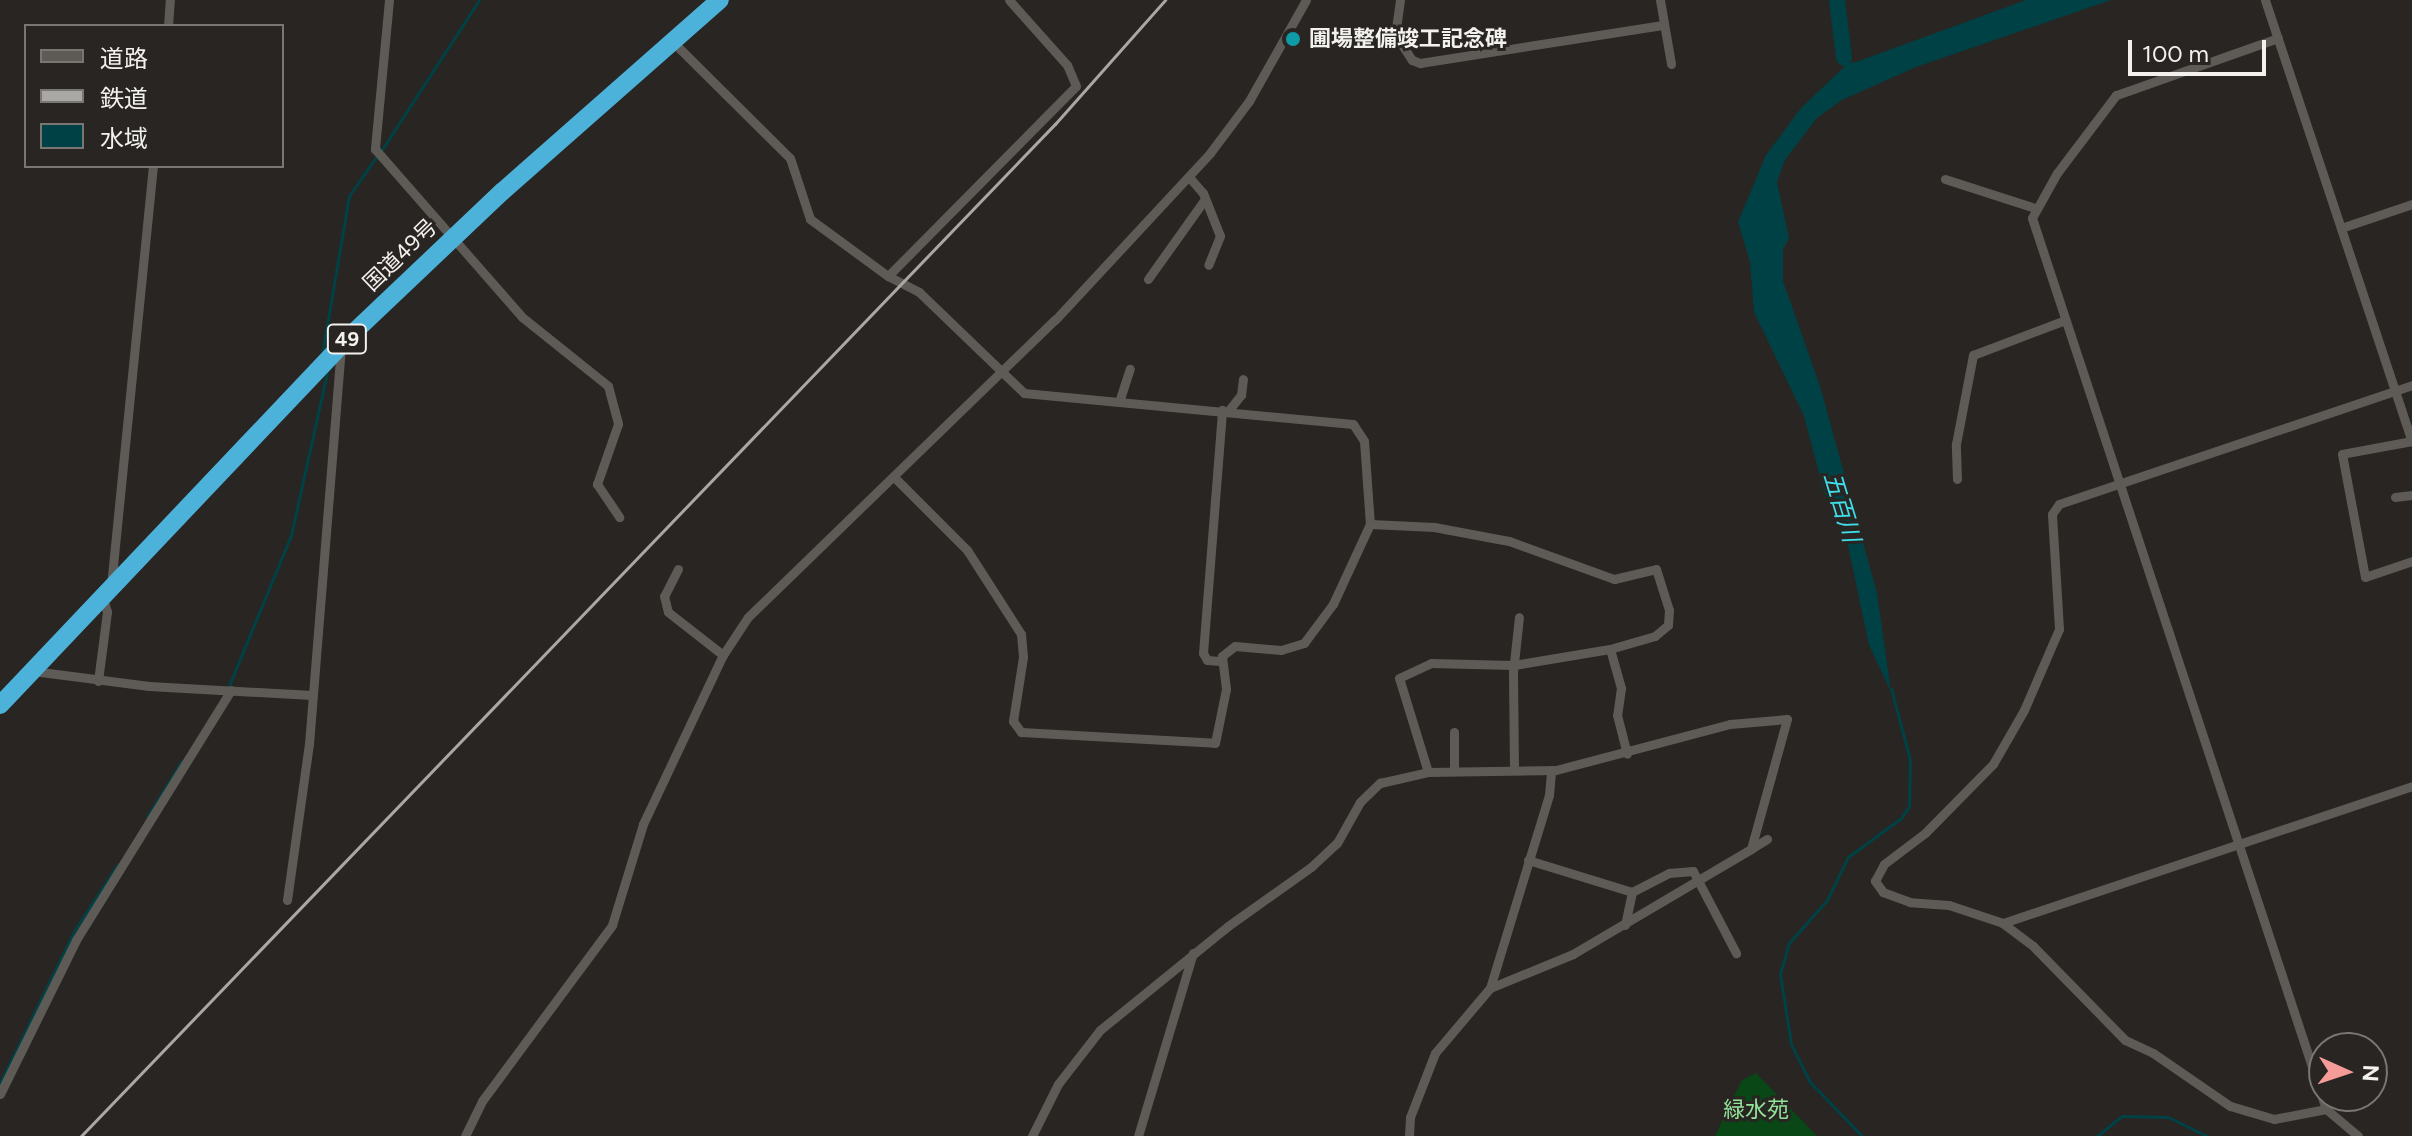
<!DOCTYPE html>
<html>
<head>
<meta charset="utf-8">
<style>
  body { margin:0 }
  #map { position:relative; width:2412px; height:1136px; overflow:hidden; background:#282522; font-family:Figtree,"Noto Sans JP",sans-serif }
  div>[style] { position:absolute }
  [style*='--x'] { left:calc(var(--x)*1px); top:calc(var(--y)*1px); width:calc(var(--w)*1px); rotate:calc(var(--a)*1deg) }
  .green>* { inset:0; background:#094717 }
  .water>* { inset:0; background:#004145 }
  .stream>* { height:3px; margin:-1.5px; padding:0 1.5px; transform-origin:1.5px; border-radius:1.5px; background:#004145 }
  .river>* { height:16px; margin:-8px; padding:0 8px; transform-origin:8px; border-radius:8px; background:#004145 }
  .street>* { height:9px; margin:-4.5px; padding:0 4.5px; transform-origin:4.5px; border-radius:4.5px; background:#5e5b57 }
  .highway>* { height:18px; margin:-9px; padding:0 9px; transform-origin:9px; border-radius:9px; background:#4cb2d9 }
  .rail>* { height:3px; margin:-1.5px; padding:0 1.5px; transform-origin:1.5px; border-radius:1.5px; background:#aaa8a5 }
  .dots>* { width:22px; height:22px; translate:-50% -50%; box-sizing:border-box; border:4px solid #282522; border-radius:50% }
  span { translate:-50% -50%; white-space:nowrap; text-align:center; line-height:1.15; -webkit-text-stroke:6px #282522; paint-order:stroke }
  .shield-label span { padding:2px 6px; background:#282522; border:2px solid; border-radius:6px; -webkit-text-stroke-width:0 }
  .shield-label { font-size:20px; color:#f3f1ee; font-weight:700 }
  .poi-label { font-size:22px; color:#f3f1ee; font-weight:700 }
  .left { translate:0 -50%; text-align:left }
  .street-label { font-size:22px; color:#f3f1ee }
  .park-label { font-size:22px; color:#93e39a }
  .water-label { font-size:24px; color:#3edfea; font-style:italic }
  .legend { position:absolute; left:24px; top:24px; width:260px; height:144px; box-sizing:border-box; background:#282522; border:2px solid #797774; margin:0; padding:10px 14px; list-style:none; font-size:24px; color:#f3f1ee }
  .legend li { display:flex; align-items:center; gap:16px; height:40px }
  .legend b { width:40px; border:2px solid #797774 }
  .north { position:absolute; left:2308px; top:1032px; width:80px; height:80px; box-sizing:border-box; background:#282522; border:2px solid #797774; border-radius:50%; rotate:93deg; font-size:22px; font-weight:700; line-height:32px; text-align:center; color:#f3f1ee }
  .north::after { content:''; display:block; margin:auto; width:28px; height:36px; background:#f59b98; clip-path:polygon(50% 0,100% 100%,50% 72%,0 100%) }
  .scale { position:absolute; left:2128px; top:40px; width:138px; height:36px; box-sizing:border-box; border:4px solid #f3f1ee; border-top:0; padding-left:10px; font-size:24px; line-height:28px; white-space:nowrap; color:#f3f1ee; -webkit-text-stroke:6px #282522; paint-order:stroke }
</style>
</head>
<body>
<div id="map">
  <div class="green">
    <div style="clip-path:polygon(1756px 1073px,1817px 1136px,1715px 1136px,1742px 1080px)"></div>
  </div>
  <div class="water">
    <div style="clip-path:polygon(2026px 0,2111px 0,1916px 67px,1842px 100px,1817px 118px,1785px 160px,1777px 182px,1789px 238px,1783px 250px,1783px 281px,1820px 386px,1877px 593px,1891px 692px,1869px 645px,1847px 541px,1824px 492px,1804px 416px,1754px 312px,1750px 262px,1738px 222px,1766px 155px,1801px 108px,1844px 67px,1840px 37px,1849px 63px,1856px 62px)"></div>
  </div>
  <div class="stream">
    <div style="--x:381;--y:151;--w:180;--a:-57"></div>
    <div style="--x:322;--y:354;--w:160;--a:-80.3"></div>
    <div style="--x:349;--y:196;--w:47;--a:-55.3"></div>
    <div style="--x:228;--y:688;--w:165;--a:-67.6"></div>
    <div style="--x:291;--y:535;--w:166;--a:-77.5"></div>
    <div style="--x:147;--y:817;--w:65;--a:-58.3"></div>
    <div style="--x:0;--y:1083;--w:169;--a:-64"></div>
    <div style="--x:74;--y:931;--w:80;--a:-56.7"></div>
    <div style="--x:1862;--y:1136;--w:75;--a:-133.9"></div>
    <div style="--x:1810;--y:1082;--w:42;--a:-116.6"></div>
    <div style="--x:1791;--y:1044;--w:71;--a:-98.9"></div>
    <div style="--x:1780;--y:974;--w:32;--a:-74"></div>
    <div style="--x:1789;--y:943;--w:57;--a:-48.5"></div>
    <div style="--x:1827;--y:900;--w:48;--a:-64"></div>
    <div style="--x:1848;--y:857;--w:66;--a:-36.3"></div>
    <div style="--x:1901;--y:818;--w:14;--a:-56"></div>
    <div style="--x:1909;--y:806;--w:46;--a:-88.8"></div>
    <div style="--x:1910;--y:760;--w:74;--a:-104.8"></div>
    <div style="--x:2097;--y:1136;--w:32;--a:-39"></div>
    <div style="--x:2122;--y:1116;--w:46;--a:1.2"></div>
    <div style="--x:2168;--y:1117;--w:43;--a:26"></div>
  </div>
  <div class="river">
    <div style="--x:1837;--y:0;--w:58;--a:83.1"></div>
  </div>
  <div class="street">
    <div style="--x:389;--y:0;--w:150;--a:95.4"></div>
    <div style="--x:375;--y:149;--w:223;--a:48.8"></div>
    <div style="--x:522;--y:317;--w:110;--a:38.7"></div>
    <div style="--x:608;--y:386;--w:39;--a:75"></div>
    <div style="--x:618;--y:424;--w:64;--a:109.3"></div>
    <div style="--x:597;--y:484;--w:40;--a:56"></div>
    <div style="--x:1400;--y:0;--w:34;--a:98"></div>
    <div style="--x:1395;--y:34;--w:31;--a:57"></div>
    <div style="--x:1412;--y:60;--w:9;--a:21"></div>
    <div style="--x:1420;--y:63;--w:247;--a:-8.9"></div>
    <div style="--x:1660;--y:0;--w:65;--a:80.2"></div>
    <div style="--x:2265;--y:0;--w:465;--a:71.6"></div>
    <div style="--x:168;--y:26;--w:26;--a:-86"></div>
    <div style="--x:2278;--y:38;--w:172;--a:160.6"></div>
    <div style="--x:2116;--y:95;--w:98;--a:127.1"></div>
    <div style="--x:2057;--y:173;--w:51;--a:119.1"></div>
    <div style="--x:2032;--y:218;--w:938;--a:71.74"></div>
    <div style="--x:674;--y:43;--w:163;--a:44.8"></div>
    <div style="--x:790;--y:158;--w:64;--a:71.8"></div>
    <div style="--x:810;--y:219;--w:97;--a:36.2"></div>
    <div style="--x:888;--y:276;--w:35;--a:27"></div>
    <div style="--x:919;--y:292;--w:146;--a:43.9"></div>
    <div style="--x:1024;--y:393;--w:330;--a:5.4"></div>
    <div style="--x:1353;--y:424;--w:20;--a:57"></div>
    <div style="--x:1364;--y:441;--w:83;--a:85.9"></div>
    <div style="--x:1370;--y:524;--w:64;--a:2.7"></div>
    <div style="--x:1434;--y:527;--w:76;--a:10.6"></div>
    <div style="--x:1509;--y:541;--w:112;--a:19.9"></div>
    <div style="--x:1614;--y:579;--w:43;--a:-13.4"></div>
    <div style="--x:1656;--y:569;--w:43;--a:72.4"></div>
    <div style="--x:1669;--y:610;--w:15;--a:94"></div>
    <div style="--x:1668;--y:625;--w:17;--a:140"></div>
    <div style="--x:1655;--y:636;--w:47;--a:163.9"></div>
    <div style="--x:1610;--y:649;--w:41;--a:74.2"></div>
    <div style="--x:1621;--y:688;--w:27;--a:98"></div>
    <div style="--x:1617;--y:715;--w:40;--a:75.6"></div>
    <div style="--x:1189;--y:177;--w:21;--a:49"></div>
    <div style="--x:1203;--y:193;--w:46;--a:68.4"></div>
    <div style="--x:1220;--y:236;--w:31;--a:112"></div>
    <div style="--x:1945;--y:179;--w:95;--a:17.9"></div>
    <div style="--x:2341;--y:228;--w:75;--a:-18.7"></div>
    <div style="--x:888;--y:276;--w:267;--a:-45.3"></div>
    <div style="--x:1076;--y:86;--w:23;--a:-113"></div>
    <div style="--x:1067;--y:65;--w:87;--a:-131.7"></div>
    <div style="--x:1148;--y:279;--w:98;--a:-54.5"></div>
    <div style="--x:1119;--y:402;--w:35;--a:-72"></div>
    <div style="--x:1228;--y:411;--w:21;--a:-51"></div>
    <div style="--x:1241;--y:395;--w:16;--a:-83"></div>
    <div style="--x:2412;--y:441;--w:71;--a:169.5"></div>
    <div style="--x:2342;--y:454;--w:125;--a:79.4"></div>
    <div style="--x:2365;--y:577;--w:50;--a:-18.8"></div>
    <div style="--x:895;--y:478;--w:102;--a:45"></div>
    <div style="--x:967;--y:550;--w:100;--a:57.3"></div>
    <div style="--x:1021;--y:634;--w:23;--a:85"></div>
    <div style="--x:1023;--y:657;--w:65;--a:98.9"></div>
    <div style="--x:1013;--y:721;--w:14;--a:54"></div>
    <div style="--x:1021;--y:732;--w:194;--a:3.2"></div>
    <div style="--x:1215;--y:743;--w:55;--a:-78.5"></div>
    <div style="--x:1226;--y:689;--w:33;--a:-97"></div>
    <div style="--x:1222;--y:656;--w:16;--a:-38"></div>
    <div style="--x:1235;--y:646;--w:46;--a:5"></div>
    <div style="--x:1281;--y:650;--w:24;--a:-17"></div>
    <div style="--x:1304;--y:643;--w:49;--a:-53.4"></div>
    <div style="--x:1333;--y:604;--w:88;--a:-65.2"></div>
    <div style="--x:1957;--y:479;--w:35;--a:-92"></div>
    <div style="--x:1956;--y:444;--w:91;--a:-79.2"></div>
    <div style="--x:1973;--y:355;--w:98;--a:-20.8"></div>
    <div style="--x:2395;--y:497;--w:17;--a:-7"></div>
    <div style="--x:678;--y:569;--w:30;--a:117"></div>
    <div style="--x:664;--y:596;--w:16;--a:76"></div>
    <div style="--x:668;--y:612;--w:70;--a:38"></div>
    <div style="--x:111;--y:586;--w:422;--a:-84.3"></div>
    <div style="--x:1220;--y:661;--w:13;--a:-176"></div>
    <div style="--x:1207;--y:660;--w:8;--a:-120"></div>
    <div style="--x:1203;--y:653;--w:244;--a:-85.5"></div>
    <div style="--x:33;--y:671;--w:117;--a:7.4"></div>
    <div style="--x:149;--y:686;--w:163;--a:3.2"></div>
    <div style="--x:98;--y:681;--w:70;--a:-82.6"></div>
    <div style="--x:107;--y:612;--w:15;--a:-106"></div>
    <div style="--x:1514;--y:769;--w:97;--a:-90.6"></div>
    <div style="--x:1513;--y:672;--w:55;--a:-83.8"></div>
    <div style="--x:1454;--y:771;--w:39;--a:-90"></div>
    <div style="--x:1428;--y:772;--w:98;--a:-107.1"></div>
    <div style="--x:1399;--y:678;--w:35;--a:-25"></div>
    <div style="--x:1431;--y:663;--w:83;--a:1.4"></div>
    <div style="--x:1514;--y:665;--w:97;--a:-9.5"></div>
    <div style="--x:1751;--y:849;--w:19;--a:-32"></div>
    <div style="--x:1528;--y:860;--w:109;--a:17.1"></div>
    <div style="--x:1632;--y:892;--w:42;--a:-27.2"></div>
    <div style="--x:1669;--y:873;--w:24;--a:-5"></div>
    <div style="--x:1693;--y:871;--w:93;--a:62.3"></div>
    <div style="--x:287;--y:900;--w:158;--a:-82"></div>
    <div style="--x:309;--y:744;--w:397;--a:-85.4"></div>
    <div style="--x:2003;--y:923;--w:431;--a:-18.5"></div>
    <div style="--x:1625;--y:925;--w:34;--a:-78"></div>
    <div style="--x:1490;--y:988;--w:202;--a:-73"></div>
    <div style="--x:1549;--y:795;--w:25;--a:-85"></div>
    <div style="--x:0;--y:1094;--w:172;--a:-63.7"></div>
    <div style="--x:76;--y:940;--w:294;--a:-58.2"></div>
    <div style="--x:465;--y:1136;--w:39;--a:-64"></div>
    <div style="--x:482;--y:1101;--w:219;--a:-53.5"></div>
    <div style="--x:612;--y:925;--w:106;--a:-72.9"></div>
    <div style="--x:643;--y:824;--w:187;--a:-64.7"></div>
    <div style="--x:723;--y:655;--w:45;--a:-56.7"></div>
    <div style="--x:748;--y:617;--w:427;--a:-44.1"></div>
    <div style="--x:1055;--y:320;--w:228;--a:-47.1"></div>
    <div style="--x:1210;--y:153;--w:65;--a:-53.1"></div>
    <div style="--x:1249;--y:101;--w:116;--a:-60.6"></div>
    <div style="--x:1032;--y:1136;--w:58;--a:-63.4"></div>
    <div style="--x:1058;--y:1084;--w:68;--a:-52.1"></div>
    <div style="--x:1100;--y:1030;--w:165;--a:-39.1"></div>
    <div style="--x:1228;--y:926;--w:102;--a:-35.4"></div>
    <div style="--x:1311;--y:867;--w:35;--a:-43"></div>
    <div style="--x:1337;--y:843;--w:47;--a:-60.7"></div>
    <div style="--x:1360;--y:802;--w:28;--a:-44"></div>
    <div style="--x:1380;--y:783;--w:49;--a:-12.9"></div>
    <div style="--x:1428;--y:772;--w:128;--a:-0.9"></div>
    <div style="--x:1556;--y:770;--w:180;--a:-14.8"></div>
    <div style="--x:1730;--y:724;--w:57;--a:-5"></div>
    <div style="--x:1787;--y:719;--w:135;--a:105.5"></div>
    <div style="--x:1751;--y:849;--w:207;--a:149.5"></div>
    <div style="--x:1573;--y:954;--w:90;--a:157.7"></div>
    <div style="--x:1490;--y:988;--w:85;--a:130.2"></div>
    <div style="--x:1435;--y:1053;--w:69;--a:111.3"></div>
    <div style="--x:1410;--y:1117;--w:19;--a:93"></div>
    <div style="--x:1138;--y:1136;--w:191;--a:-73.3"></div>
    <div style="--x:2358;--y:1136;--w:42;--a:-139.8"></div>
    <div style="--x:2326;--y:1109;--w:53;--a:169.1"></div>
    <div style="--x:2274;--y:1119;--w:46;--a:-163.5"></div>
    <div style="--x:2230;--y:1106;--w:93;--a:-145.5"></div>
    <div style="--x:2153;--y:1053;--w:31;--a:-155"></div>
    <div style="--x:2125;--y:1040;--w:132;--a:-134.4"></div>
    <div style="--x:2033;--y:946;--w:38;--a:-143"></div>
    <div style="--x:2003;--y:923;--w:57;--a:-161.6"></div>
    <div style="--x:1949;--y:905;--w:39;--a:-176"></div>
    <div style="--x:1910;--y:902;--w:29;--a:-160"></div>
    <div style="--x:1883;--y:892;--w:14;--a:-126"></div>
    <div style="--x:1875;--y:881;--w:19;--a:-62"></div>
    <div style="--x:1884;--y:864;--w:51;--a:-37.1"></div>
    <div style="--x:1925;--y:833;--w:97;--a:-45.4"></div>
    <div style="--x:1993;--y:764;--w:62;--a:-60.1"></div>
    <div style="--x:2024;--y:710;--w:88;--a:-66.6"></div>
    <div style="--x:2059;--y:629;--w:115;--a:-93.5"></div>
    <div style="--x:2052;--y:514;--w:12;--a:-55"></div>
    <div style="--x:2059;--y:504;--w:373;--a:-18.6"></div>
  </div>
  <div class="highway">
    <div style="--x:0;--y:705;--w:510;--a:-46.51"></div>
    <div style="--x:351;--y:335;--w:209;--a:-43.5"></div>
    <div style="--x:503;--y:191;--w:289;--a:-41.4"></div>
  </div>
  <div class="rail">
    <div style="--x:81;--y:1136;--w:1405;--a:-46.1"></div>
    <div style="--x:1055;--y:124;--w:166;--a:-48.4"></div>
  </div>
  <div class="dots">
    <div style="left:1293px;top:39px;background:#0f9aa8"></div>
  </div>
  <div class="shield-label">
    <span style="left:347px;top:339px">49</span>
  </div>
  <div class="poi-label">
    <span class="left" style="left:1309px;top:39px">圃場整備竣工記念碑</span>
  </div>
  <div class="street-label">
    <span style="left:400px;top:255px;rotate:-44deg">国道49号</span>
  </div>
  <div class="park-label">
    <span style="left:1756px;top:1110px">緑水苑</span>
  </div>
  <div class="water-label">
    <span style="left:1842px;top:507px;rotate:73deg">五百川</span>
  </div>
  <ul class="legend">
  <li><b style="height:10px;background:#5e5b57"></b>道路</li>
  <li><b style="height:10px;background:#aaa8a5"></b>鉄道</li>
  <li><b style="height:22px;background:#004145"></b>水域</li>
  </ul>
  <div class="north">N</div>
  <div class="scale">100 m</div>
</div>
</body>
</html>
